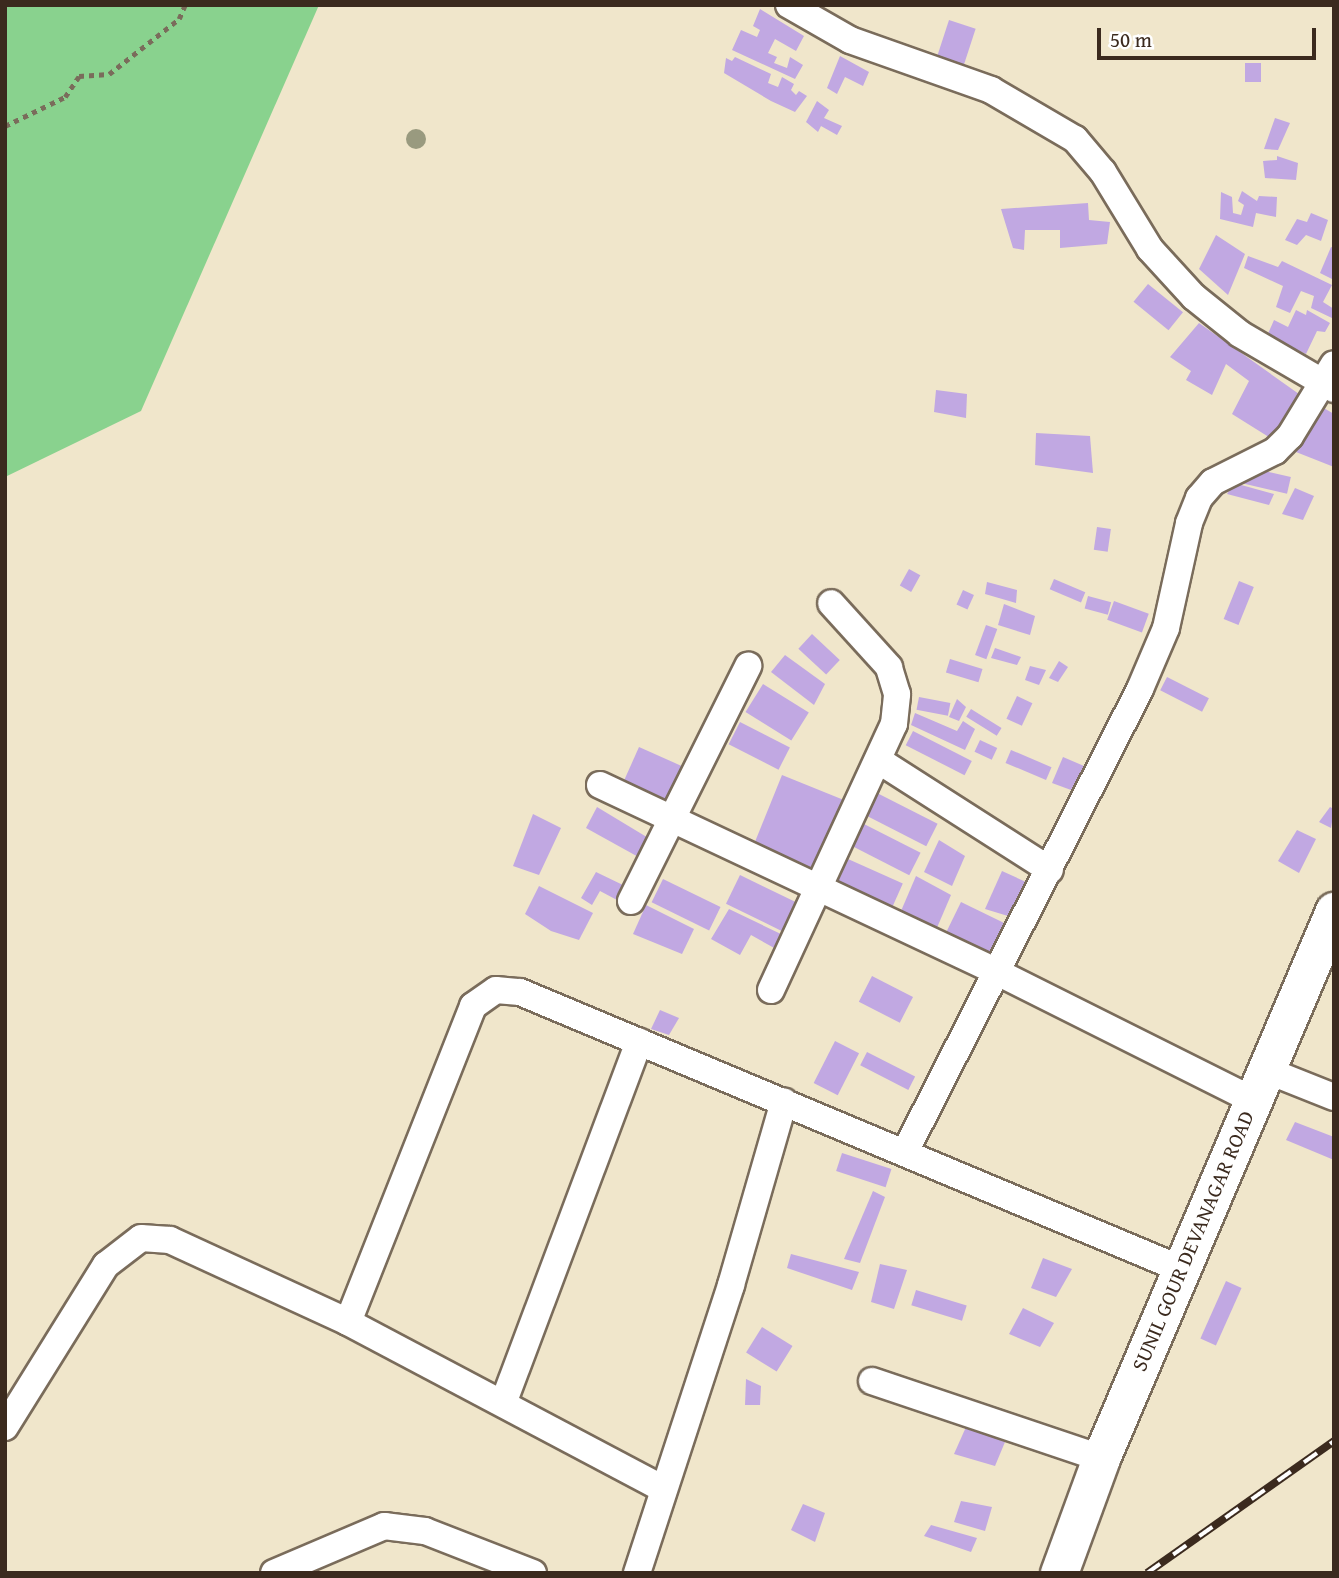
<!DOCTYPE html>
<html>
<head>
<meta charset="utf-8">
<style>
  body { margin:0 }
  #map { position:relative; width:1339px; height:1578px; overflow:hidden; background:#f0e6cb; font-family:"Gentium Book Plus",serif }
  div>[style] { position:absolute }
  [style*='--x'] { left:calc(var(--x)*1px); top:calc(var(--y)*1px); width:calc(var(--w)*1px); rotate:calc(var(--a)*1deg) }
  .green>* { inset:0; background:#89d28e }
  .building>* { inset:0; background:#c1a8e2; transform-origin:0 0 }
  .path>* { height:4.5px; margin-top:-2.25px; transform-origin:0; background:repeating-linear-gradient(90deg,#7a6c5b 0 5px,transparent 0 10px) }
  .roads { filter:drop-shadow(2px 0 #7a6c5b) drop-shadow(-2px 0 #7a6c5b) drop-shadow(0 2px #7a6c5b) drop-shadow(0 -2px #7a6c5b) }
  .street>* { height:26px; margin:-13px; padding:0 13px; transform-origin:13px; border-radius:13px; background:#fff }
  .secondary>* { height:37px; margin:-18.5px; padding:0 18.5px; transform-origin:18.5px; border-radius:18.5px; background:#fff }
  .rail>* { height:8px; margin-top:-4px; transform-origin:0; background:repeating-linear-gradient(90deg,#fff 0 16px,#3b2a1e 0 32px); box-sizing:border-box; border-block:2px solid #3b2a1e }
  .trees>* { width:20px; height:20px; margin:-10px; border-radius:50%; background:#999a7f }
  span { translate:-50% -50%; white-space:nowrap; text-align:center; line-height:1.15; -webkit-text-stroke:5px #fff; paint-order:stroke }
  .street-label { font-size:21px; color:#3b2a1e }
  .frame { position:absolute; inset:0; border:7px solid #3b2a1e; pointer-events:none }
  .scale { position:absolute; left:1097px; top:28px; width:219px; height:32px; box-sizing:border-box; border:4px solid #3b2a1e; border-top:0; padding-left:9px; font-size:21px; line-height:24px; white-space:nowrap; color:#3b2a1e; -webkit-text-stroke:5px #fff; paint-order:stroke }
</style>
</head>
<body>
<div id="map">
  <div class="green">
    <div style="clip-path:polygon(5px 5px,319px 5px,141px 411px,5px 477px)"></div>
  </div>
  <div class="building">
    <div style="clip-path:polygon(760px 9px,804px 36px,796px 51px,775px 39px,768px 53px,777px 57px,774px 63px,787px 68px,790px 57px,803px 65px,795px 79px,732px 50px,741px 30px,757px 37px,760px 30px,753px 26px)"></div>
    <div style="left:949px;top:20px;width:28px;height:39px;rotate:18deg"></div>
    <div style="clip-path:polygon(840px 56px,869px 72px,863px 86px,845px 77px,837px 94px,827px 88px)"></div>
    <div style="clip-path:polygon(735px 57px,771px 74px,768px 83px,778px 87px,782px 77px,794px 84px,791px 90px,796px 95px,799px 91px,807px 96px,795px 112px,771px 101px,724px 73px,726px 58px,732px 61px)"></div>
    <div style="left:1245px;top:63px;width:16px;height:19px"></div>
    <div style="clip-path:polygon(817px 101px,829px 110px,824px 118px,842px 126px,837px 135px,821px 126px,818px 132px,806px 122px)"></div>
    <div style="clip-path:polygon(1275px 118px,1290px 123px,1278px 150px,1264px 149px)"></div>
    <div style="clip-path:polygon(1277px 156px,1298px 163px,1296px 180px,1265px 178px,1263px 161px,1277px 160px)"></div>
    <div style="clip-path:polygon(1242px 191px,1257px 201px,1259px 196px,1277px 197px,1276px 217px,1256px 213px,1253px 227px,1220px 219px,1221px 192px,1232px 197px,1233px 213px,1241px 215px,1244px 205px,1238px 201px)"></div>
    <div style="clip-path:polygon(1088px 203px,1089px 220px,1110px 222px,1107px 244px,1060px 248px,1060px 230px,1025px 230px,1024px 250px,1013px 248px,1001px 209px)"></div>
    <div style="clip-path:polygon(1311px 213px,1328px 220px,1321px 241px,1306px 235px,1297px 245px,1285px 240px,1297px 219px,1307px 222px)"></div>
    <div style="clip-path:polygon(1216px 235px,1245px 254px,1228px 295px,1199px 269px)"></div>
    <div style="clip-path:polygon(1331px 247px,1334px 248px,1334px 280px,1320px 273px)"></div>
    <div style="clip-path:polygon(1248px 256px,1278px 267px,1282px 261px,1332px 285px,1323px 302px,1334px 309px,1334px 319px,1311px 308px,1314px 296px,1301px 291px,1290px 313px,1276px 307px,1283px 286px,1244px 268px)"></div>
    <div style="left:1148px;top:284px;width:45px;height:23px;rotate:39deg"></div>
    <div style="clip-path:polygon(1296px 310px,1306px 315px,1307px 310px,1330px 323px,1325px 332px,1317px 331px,1306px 354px,1267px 336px,1274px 320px,1288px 327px)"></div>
    <div style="clip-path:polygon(1199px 323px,1306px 399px,1277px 442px,1232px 414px,1249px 381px,1226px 364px,1212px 395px,1186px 380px,1191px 371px,1170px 357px)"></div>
    <div style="clip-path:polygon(936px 390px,967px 394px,966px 418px,934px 412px)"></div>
    <div style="clip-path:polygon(1322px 407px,1334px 414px,1334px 467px,1296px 452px)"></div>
    <div style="clip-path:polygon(1036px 433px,1090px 436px,1093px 473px,1035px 465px)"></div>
    <div style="left:1247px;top:467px;width:45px;height:17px;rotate:13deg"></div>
    <div style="clip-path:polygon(1234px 483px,1274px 494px,1269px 505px,1227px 494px)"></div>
    <div style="clip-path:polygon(1295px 488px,1314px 496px,1303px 520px,1282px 514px)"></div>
    <div style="left:1097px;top:527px;width:14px;height:23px;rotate:8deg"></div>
    <div style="left:909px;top:569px;width:13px;height:19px;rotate:29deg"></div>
    <div style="left:1054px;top:579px;width:34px;height:11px;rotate:23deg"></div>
    <div style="left:1239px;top:581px;width:16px;height:41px;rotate:22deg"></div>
    <div style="clip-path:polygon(987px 582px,1017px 590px,1016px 603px,985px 594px)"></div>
    <div style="left:963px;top:590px;width:12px;height:16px;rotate:24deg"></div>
    <div style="left:1088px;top:596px;width:24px;height:13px;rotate:15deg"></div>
    <div style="left:1114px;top:601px;width:37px;height:20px;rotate:20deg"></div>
    <div style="clip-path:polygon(1004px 604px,1035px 616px,1030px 635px,998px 625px)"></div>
    <div style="left:986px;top:625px;width:12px;height:32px;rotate:20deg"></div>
    <div style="left:812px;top:634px;width:38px;height:20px;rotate:43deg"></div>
    <div style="clip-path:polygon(995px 648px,1021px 657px,1017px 665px,991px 658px)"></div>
    <div style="clip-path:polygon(785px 655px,825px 684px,814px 705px,771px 672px)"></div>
    <div style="left:950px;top:659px;width:34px;height:14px;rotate:17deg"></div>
    <div style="clip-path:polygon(1059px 661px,1068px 667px,1058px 682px,1049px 678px)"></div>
    <div style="clip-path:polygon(1030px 666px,1046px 670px,1039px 685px,1025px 680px)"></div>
    <div style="left:1167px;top:677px;width:47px;height:15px;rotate:27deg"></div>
    <div style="left:763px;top:684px;width:54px;height:33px;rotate:32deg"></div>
    <div style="left:1017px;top:696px;width:17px;height:25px;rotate:25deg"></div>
    <div style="left:919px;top:697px;width:32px;height:13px;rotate:11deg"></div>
    <div style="clip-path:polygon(957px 699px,966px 707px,959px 721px,949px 717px)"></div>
    <div style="left:971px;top:709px;width:36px;height:9px;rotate:32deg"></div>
    <div style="clip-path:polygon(915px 713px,957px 731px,963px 721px,975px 729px,965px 750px,911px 725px)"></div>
    <div style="left:740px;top:722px;width:56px;height:25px;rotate:27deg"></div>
    <div style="left:913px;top:731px;width:66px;height:16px;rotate:27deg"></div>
    <div style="left:980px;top:740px;width:19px;height:13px;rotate:25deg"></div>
    <div style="left:639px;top:747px;width:52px;height:45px;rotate:24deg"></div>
    <div style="left:1011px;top:750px;width:44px;height:14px;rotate:23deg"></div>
    <div style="clip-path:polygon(1063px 757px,1084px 766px,1071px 790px,1052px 783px)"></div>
    <div style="left:782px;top:775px;width:72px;height:82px;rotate:22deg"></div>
    <div style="left:877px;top:793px;width:68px;height:25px;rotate:27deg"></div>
    <div style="clip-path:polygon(597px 807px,650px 839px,642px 859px,586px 828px)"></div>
    <div style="clip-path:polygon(1330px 807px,1334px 809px,1331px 828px,1319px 822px)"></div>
    <div style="clip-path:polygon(533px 814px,561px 828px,539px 875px,513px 866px)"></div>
    <div style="left:860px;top:822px;width:68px;height:25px;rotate:27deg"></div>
    <div style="clip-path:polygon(1297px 830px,1316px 839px,1299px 873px,1278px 861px)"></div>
    <div style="clip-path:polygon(939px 840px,965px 856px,952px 886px,924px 872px)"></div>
    <div style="left:848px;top:859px;width:60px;height:31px;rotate:24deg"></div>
    <div style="clip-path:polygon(1002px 871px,1026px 882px,1008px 916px,985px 909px)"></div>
    <div style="clip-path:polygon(596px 872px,625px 886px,617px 900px,600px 891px,592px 905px,581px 898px)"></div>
    <div style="left:740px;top:875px;width:67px;height:32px;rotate:26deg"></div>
    <div style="clip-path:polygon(916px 876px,951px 895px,936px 930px,901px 911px)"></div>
    <div style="left:663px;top:879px;width:64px;height:26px;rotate:26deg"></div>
    <div style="clip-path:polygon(539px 886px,593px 913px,579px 940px,551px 931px,525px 914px)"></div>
    <div style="left:961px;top:902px;width:48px;height:34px;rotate:26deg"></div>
    <div style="clip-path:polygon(646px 905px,694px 929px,682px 954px,633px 934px)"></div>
    <div style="clip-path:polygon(729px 909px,783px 935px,776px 949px,751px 935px,740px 955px,711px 939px)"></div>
    <div style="left:872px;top:976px;width:46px;height:29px;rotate:27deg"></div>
    <div style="clip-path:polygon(660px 1010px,679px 1018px,669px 1035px,651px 1029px)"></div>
    <div style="left:835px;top:1041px;width:27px;height:47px;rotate:27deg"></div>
    <div style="left:867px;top:1052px;width:54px;height:15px;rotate:27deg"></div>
    <div style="clip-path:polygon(1295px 1122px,1334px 1137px,1334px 1160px,1286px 1140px)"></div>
    <div style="left:842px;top:1153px;width:52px;height:19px;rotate:18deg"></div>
    <div style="clip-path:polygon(873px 1191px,885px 1197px,860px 1263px,844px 1259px)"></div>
    <div style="clip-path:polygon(791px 1254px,859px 1272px,852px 1290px,787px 1268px)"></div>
    <div style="clip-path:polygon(1043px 1258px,1072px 1269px,1056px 1297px,1031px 1288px)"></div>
    <div style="clip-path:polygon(880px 1264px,907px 1270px,894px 1309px,871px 1302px)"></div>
    <div style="left:1226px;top:1281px;width:17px;height:63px;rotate:24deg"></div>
    <div style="left:916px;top:1290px;width:53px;height:16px;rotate:17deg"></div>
    <div style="clip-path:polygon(1023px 1308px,1054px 1323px,1040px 1347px,1009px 1334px)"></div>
    <div style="left:762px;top:1327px;width:36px;height:30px;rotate:32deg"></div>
    <div style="clip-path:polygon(746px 1379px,761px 1386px,760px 1405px,745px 1405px)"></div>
    <div style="clip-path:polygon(966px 1427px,1005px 1442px,995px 1466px,954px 1454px)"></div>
    <div style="clip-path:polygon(961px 1501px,992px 1507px,985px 1531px,954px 1522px)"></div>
    <div style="clip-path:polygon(803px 1504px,825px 1513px,815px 1542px,791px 1530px)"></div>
    <div style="clip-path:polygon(931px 1525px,977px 1538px,971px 1552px,924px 1536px)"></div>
  </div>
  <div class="path">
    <div style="--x:5;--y:126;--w:67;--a:-25.8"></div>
    <div style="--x:65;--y:97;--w:25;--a:-56"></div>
    <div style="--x:79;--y:76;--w:30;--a:-4"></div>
    <div style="--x:109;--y:74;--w:89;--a:-38.2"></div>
    <div style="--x:179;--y:19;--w:15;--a:-67"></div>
  </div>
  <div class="roads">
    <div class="street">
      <div style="--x:789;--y:5;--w:70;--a:29.8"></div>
      <div style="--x:850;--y:40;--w:150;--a:19.5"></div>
      <div style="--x:991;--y:90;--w:97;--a:30.3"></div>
      <div style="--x:1075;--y:139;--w:43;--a:49.7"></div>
      <div style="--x:1103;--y:172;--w:90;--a:58.6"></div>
      <div style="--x:1150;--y:249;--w:65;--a:47.5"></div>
      <div style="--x:1194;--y:297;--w:59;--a:38.8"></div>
      <div style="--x:1240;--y:334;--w:109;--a:30.3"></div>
      <div style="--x:878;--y:760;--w:204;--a:32.6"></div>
      <div style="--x:600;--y:785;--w:437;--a:25.2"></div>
      <div style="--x:995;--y:971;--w:288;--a:26.6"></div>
      <div style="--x:631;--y:901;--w:263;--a:-63.5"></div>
      <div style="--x:771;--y:990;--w:293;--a:-65.2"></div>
      <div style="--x:894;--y:724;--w:30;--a:-84"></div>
      <div style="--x:897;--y:694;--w:28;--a:-107"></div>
      <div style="--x:889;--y:667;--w:86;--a:-132.2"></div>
      <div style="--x:1266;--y:1070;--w:73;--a:21.7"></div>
      <div style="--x:905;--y:1152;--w:519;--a:-63.09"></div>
      <div style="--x:1140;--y:689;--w:66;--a:-66.9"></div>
      <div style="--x:1166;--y:628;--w:107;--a:-77.6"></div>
      <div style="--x:1189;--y:523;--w:27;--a:-68"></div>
      <div style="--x:1199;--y:498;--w:21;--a:-49"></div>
      <div style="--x:1213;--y:482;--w:69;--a:-26.6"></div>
      <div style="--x:1275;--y:451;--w:21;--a:-45"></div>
      <div style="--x:1290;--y:436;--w:84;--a:-58.6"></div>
      <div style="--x:348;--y:1322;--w:340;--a:-68.4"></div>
      <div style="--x:473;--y:1006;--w:28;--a:-35"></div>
      <div style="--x:496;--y:990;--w:24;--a:5"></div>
      <div style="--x:520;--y:992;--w:717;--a:22.74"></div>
      <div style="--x:872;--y:1381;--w:242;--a:18.6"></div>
      <div style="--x:504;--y:1401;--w:384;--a:-69.4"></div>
      <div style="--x:5;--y:1427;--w:191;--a:-58.1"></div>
      <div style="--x:106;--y:1265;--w:44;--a:-37.6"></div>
      <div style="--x:141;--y:1238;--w:29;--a:4"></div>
      <div style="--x:170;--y:1240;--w:196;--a:24.7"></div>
      <div style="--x:348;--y:1322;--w:354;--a:27.9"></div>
      <div style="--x:274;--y:1573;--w:120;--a:-23.1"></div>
      <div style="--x:384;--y:1526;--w:41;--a:7"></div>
      <div style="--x:425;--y:1531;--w:116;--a:21.3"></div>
      <div style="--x:637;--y:1573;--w:303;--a:-71.9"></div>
      <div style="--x:731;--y:1285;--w:191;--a:-73.9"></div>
    </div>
    <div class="secondary">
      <div style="--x:1059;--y:1573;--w:122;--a:-69.9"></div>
      <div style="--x:1101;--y:1458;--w:595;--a:-66.93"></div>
    </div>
  </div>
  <div class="rail">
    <div style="--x:1147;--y:1573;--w:229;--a:-35.2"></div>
  </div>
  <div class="trees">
    <div style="left:416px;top:139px"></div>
  </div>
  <div class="street-label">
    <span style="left:1193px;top:1241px;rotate:-67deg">SUNIL GOUR DEVANAGAR ROAD</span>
  </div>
  <div class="frame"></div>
  <div class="scale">50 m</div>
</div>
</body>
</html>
